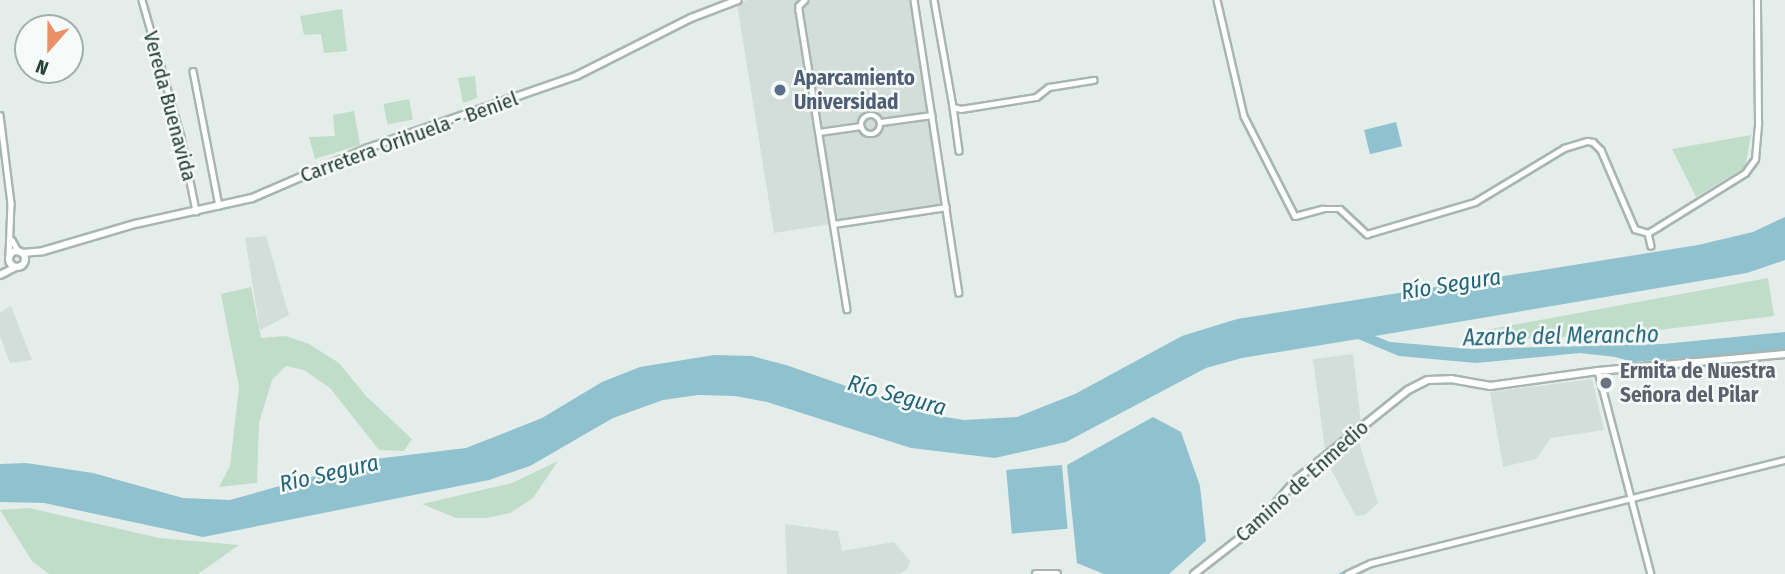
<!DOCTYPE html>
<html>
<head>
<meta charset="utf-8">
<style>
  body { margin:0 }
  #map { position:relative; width:1785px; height:574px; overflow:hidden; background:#e5edea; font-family:"Fira Sans Condensed",sans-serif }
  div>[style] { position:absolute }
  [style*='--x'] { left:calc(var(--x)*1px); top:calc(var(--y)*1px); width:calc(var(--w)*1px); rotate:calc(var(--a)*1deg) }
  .built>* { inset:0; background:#d3ddd9 }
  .green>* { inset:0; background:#bfddc9; transform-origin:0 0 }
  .water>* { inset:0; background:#90c1cf; transform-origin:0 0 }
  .stream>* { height:2px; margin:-1px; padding:0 1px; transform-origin:1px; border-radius:1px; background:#90c1cf }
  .roads { filter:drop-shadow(2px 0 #a8b5b1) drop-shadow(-2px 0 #a8b5b1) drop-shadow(0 2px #a8b5b1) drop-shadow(0 -2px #a8b5b1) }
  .street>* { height:4.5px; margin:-2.25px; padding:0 2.25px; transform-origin:2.25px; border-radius:2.25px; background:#fff }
  .street>.ring { margin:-2.25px; padding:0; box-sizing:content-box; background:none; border:4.5px solid #fff; border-radius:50% }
  .secondary>* { height:6px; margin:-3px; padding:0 3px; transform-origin:3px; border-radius:3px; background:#fff }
  .secondary>.ring { margin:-3px; padding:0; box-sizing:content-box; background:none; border:6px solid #fff; border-radius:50% }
  .dots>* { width:19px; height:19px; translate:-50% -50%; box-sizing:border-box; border:4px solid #f6faf8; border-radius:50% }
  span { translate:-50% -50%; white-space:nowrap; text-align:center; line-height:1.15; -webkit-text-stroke:5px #f6faf8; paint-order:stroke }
  .service-label { font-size:21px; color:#4e5e75; font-weight:700 }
  .left { translate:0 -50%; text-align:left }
  .street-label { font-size:21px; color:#253f39 }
  .worship-label { font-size:21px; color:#5b616d; font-weight:700 }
  .water-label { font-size:23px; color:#226478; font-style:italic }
  .north { position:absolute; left:14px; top:14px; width:70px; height:70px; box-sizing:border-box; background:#f6faf8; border:2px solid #a2afac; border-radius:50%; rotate:201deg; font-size:19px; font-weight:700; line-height:28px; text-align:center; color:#253f39 }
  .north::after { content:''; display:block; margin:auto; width:24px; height:32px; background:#eb8f66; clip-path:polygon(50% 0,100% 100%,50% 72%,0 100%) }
</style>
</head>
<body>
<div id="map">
  <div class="built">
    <div style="clip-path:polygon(747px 0,911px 0,944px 206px,774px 233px,737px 4px)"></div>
    <div style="clip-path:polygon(266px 236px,289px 315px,260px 330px,245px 238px)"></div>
    <div style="clip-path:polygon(11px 306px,32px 360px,10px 363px,0 336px,0 312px)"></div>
    <div style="clip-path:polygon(1353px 354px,1361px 422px,1325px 451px,1313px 359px)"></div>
    <div style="clip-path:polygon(1592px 379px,1604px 430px,1551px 438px,1536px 459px,1503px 467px,1490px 392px)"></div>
    <div style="clip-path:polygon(1357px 436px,1378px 503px,1365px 515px,1356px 516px,1327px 462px)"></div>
    <div style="clip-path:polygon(785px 524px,838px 531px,842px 551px,894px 542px,910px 561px,907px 570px,898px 574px,787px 574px)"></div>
  </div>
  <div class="green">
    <div style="clip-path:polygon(342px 9px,347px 51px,324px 53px,321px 34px,304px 35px,300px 16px)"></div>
    <div style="clip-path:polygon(475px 76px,477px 98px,463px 103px,458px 78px)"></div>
    <div style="left:409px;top:99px;width:21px;height:26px;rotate:79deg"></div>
    <div style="clip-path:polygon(354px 111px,360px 145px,315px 159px,309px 137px,335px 136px,333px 115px)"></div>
    <div style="clip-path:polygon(1751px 135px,1745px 167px,1696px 197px,1672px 149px)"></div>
    <div style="clip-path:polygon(1768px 278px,1774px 316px,1625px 334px,1482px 341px,1475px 332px)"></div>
    <div style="clip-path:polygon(251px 287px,261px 338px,286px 336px,309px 344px,339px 363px,366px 396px,412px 439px,404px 451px,379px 450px,330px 388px,304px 370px,286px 366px,272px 380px,259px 423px,257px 483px,219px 487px,230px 466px,239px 387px,221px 294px)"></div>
    <div style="clip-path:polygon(558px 461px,533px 498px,510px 513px,487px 518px,456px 518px,422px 504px,512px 483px)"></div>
    <div style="clip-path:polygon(29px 508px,159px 538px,239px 545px,198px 574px,49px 574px,32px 561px,0 510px)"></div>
  </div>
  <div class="water">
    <div style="left:1396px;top:122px;width:25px;height:33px;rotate:76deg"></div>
    <div style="clip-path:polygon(1785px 217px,1785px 260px,1747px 273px,1375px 336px,1390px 342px,1471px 349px,1663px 344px,1785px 332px,1785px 350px,1633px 362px,1615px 357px,1580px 353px,1476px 363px,1399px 356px,1358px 339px,1242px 358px,1206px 368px,1066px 442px,995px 458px,911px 448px,767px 402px,735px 396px,698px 395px,663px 400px,613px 418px,530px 466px,489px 480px,203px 537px,44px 503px,0 502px,0 464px,26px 463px,93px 473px,183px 498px,230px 500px,375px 459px,466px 448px,542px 418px,602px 382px,640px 367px,714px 355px,752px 356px,786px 365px,926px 414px,964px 420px,1017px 417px,1075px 394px,1182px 336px,1237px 319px,1698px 245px,1753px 232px)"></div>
    <div style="clip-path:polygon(1153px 417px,1181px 432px,1200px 486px,1206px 541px,1169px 574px,1104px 574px,1077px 563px,1067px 465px)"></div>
    <div style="left:1062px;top:465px;width:64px;height:56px;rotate:85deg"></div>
  </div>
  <div class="stream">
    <div style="--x:1634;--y:495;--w:156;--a:-14.1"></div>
    <div style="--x:1580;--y:509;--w:50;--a:-15.2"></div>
    <div style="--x:1340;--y:574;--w:33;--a:-23"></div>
  </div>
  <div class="roads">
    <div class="street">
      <div style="--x:142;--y:0;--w:142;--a:74.1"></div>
      <div style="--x:181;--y:137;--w:76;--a:78.5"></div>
      <div style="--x:805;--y:0;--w:8;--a:135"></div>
      <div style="--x:799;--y:6;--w:4;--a:90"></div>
      <div style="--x:799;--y:10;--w:303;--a:80.9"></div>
      <div style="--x:914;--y:0;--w:296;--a:81.3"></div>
      <div style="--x:934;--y:0;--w:109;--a:79.9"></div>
      <div style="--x:953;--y:107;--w:8;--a:14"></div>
      <div style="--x:961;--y:109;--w:76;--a:-9.1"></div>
      <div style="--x:1036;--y:97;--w:16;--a:-38"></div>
      <div style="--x:1049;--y:87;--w:45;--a:-9"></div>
      <div style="--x:1217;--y:0;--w:119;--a:76.9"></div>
      <div style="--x:1244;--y:116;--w:112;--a:63"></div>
      <div style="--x:1295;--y:216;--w:28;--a:-15"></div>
      <div style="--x:1322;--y:209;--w:18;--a:0"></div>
      <div style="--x:1340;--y:209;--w:37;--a:43"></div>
      <div style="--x:1367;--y:234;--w:113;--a:-16.5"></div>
      <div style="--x:1475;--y:202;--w:104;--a:-31.2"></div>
      <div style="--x:1564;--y:148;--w:24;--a:-17"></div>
      <div style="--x:1587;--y:141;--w:6;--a:9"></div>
      <div style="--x:1593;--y:142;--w:11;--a:45"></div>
      <div style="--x:1601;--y:150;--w:86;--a:66.7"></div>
      <div style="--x:1635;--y:229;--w:14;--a:17"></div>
      <div style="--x:1648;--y:233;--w:12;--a:-31"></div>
      <div style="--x:1658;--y:227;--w:102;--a:-31.8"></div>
      <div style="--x:1745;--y:173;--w:17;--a:-54"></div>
      <div style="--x:1755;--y:159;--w:37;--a:-85"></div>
      <div style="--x:1758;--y:122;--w:122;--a:-90.5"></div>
      <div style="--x:193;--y:71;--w:137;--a:79.1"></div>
      <div style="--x:953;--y:107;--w:44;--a:82.2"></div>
      <div class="ring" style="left:861px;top:115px;width:15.5px;height:15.5px"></div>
      <div style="--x:0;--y:115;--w:89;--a:82.9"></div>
      <div style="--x:11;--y:203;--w:52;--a:92.2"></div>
      <div style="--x:881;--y:122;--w:51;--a:-7.8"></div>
      <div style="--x:819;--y:132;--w:42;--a:-8.1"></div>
      <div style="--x:834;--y:224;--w:113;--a:-8.6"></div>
      <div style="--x:1648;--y:233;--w:13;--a:77"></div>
      <div style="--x:12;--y:240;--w:13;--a:61"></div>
      <div style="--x:1598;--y:371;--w:210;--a:75.4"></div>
      <div style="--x:1347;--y:574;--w:26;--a:-25"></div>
      <div style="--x:1371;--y:563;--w:427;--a:-14"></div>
    </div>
    <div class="secondary">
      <div class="ring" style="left:9px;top:251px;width:10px;height:10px"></div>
      <div style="--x:22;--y:253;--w:21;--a:-5"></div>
      <div style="--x:43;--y:251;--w:96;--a:-16.4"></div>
      <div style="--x:135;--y:224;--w:120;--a:-12.5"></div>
      <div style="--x:252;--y:198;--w:126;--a:-23.3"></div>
      <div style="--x:368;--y:148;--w:220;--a:-19.1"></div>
      <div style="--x:576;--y:76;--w:129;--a:-26.8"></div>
      <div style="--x:691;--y:18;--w:50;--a:-21"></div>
      <div style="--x:0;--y:275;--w:18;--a:-27"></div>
      <div style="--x:1036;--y:574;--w:21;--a:0"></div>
      <div style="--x:1194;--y:574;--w:80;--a:-37.9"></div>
      <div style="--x:1257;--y:525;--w:61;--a:-49"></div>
      <div style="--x:1297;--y:479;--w:142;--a:-38.7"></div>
      <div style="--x:1408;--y:390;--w:22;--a:-27"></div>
      <div style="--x:1428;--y:380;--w:23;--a:-2"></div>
      <div style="--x:1451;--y:379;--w:40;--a:10"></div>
      <div style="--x:1490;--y:386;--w:109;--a:-7.9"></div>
      <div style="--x:1598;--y:371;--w:188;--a:-5.2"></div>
    </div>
  </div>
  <div class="dots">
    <div style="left:780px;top:90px;background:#5c6f8a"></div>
    <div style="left:1606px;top:383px;background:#6b7280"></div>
  </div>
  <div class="service-label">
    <span class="left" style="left:794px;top:90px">Aparcamiento<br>Universidad</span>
  </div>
  <div class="street-label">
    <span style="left:170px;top:106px;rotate:75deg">Vereda Buenavida</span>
    <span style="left:409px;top:137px;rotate:-20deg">Carretera Orihuela - Beniel</span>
    <span style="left:1302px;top:481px;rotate:-42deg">Camino de Enmedio</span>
  </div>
  <div class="worship-label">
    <span class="left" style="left:1620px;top:383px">Ermita de Nuestra<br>Señora del Pilar</span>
  </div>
  <div class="water-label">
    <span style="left:1451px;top:284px;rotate:-9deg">Río Segura</span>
    <span style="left:1561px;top:336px;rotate:-1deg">Azarbe del Merancho</span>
    <span style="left:897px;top:395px;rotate:15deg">Río Segura</span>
    <span style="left:329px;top:473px;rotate:-13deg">Río Segura</span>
  </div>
  <div class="north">N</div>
</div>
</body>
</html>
